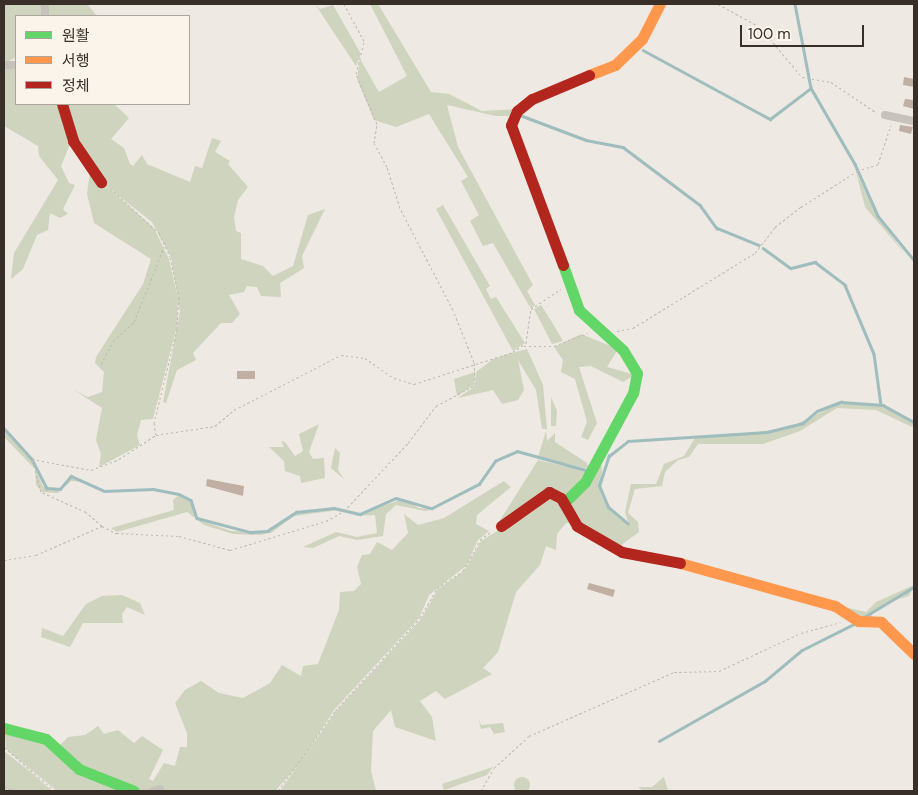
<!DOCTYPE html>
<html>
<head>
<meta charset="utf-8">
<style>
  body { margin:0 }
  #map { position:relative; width:918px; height:795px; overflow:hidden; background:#eee9e2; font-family:"DM Sans","Noto Sans KR",sans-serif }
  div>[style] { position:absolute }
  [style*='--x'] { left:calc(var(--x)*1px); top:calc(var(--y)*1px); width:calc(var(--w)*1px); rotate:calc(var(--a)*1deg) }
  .green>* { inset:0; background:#ced4bd }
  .round { border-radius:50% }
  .stream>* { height:2.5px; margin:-1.25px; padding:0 1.25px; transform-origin:1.25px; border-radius:1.25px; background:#9fbdbe }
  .building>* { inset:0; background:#c1afa4; transform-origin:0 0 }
  .path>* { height:1px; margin-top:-0.5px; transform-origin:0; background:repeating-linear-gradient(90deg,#c0bab4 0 2.5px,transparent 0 5px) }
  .street>* { height:8px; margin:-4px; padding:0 4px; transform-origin:4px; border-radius:4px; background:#c7c2bc }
  .fast>* { height:11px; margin:-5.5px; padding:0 5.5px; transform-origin:5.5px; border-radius:5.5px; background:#63d668 }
  .slow>* { height:11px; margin:-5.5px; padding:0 5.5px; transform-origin:5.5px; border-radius:5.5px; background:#ff974d }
  .jam>* { height:11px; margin:-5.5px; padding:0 5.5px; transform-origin:5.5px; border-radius:5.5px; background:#b3261e }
  span { translate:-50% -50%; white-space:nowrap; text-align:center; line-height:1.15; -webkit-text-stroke:4px #faf4eb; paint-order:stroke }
  .frame { position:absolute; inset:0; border:5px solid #382f29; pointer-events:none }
  .legend { position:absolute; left:15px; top:15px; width:175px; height:90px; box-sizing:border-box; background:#faf4eb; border:1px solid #aca59d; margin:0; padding:6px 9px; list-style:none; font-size:15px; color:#382f29 }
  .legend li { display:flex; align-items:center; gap:10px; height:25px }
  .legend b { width:25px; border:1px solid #aca59d }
  .scale { position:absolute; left:740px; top:25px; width:124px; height:22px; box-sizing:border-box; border:2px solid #382f29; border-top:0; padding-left:6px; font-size:15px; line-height:18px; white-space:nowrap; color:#382f29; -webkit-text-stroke:4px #faf4eb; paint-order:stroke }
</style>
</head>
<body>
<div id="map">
  <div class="green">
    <div style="clip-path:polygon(4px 4px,43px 4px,44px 16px,16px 16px,16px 57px,4px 64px)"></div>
    <div style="clip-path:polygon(47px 4px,87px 4px,97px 16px,47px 16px)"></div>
    <div style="clip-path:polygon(315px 4px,320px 9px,333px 5px,361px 54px,356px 66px)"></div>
    <div style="clip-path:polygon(370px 4px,378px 4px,431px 92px,449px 94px,482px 111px,517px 109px,509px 116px,496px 116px,447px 105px,458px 147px,533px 285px,527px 291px,535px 305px,531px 309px,493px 243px,483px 246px,470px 221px,479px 215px,461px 181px,468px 177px,429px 114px,396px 127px,374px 120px,357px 79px,360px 59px,379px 92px,407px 76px)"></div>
    <div style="clip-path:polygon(4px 67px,16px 67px,16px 104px,60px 104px,71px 142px,61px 166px,69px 183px,75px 185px,63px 209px,68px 214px,60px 218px,50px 213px,48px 230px,37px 235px,23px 269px,11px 279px,14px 253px,58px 180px,39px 156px,38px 146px,4px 126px)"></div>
    <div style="clip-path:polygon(64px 104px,114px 104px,129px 118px,111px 139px,124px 148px,130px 164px,133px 166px,142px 155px,147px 164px,190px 182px,195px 166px,202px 168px,212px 138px,221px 141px,215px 152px,230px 161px,228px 164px,248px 187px,238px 200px,234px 217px,236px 231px,241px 233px,241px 259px,263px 266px,273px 276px,293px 266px,308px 215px,325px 209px,302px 256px,304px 268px,280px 283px,281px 297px,261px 296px,257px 287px,247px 286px,244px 292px,229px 295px,240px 314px,232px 323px,221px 323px,193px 353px,196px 360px,177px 370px,166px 403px,163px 402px,180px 312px,171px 257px,152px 222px,101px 182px,83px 159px)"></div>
    <div style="clip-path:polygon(90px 172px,154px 228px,169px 259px,178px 299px,177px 326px,153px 419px,141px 420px,137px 435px,140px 445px,99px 467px,101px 454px,96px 440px,102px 408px,74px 390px,88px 397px,102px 392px,104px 372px,95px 363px,96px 357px,143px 284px,151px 259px,94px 223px,87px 194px)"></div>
    <div style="clip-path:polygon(856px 172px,877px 216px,905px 254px,865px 207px)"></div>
    <div style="clip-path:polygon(443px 205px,490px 286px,486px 289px,491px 299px,496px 297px,525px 343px,513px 351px,436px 209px)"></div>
    <div style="clip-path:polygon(541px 305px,550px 319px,563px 341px,552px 344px,534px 309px)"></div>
    <div style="clip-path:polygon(581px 334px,618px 349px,607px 367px,635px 375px,623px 382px,591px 366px,579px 367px,597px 423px,588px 440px,581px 437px,587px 422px,575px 379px,561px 372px,563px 360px,554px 347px)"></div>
    <div style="clip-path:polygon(527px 349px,543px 385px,547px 429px,542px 429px,536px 390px,518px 360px,524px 390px,518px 400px,502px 404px,493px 390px,458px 398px,475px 386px,476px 372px,495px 358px)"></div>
    <div style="clip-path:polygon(475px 372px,474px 385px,457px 396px,454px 379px)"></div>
    <div style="clip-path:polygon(551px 397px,557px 411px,556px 426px,551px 426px)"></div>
    <div style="clip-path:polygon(841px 403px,883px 405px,914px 423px,914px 428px,876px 410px,837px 408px,800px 431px,763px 444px,698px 444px,689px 457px,678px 460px,665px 472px,662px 486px,635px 489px,628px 513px,638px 522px,639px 532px,620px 546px,601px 539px,568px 511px,594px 466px,602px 466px,601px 494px,608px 507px,629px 525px,625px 512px,631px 484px,656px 484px,664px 464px,684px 456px,695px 438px,786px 429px)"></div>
    <div style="clip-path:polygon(319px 424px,309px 452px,313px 459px,324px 458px,325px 478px,301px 483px,300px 476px,285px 471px,284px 461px,269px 447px,284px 447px,281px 441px,285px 442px,295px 456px,303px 451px,299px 434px)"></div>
    <div style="clip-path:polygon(4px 429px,32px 460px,43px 487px,61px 490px,71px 477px,82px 482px,71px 481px,58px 493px,42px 492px,36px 485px,35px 469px,4px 437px)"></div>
    <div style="clip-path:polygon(546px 431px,547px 441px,555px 433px,555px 442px,587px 463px,589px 469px,538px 457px)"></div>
    <div style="clip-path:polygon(335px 448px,340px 453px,338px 470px,344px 479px,331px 468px)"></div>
    <div style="clip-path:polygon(538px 460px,586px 471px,565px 501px,558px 493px,495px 528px)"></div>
    <div style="clip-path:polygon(504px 481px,511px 487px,477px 515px,476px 524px,489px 531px,478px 540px,466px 566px,429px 595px,419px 618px,334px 710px,301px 762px,275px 791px,135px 790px,80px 767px,59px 746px,68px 737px,85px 735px,98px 726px,104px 734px,118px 730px,134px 743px,142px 736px,163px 750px,149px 779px,153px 781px,164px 763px,175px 766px,180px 747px,187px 747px,187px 733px,175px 703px,185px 690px,201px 681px,219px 693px,243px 698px,270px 683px,282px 665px,301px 676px,303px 666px,318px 664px,339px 610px,340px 592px,354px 591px,361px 584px,357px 567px,362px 555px,370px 554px,377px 542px,392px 550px,408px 533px,404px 514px,418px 525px,444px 518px)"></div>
    <div style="clip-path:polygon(179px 495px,190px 501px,196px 519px,231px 531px,267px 532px,297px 513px,314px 510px,339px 510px,294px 516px,271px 533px,259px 535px,233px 534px,204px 525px,187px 512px,117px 532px,111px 528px,174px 510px,173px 500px)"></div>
    <div style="clip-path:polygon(556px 495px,573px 523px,566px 523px,557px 534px,556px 550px,546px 546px,540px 565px,516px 592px,498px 652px,483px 668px,492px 674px,445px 699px,436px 691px,420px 701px,432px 717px,436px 741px,395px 727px,391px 710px,373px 731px,371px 771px,376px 791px,280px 791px,336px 711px,421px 619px,438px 589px,464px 571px,481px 541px)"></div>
    <div style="clip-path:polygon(403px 499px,419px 508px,433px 509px,425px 511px,396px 505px,386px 514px,383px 536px,357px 540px,339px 536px,313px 548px,303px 547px,336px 532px,357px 537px,377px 533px,375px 515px,354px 516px)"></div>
    <div style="clip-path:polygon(914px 585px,909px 596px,888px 602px,871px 615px,882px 621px,865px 620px,835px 605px,866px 612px,876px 602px)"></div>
    <div style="clip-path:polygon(122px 595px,140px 603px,145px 615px,127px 607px,122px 614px,123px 623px,83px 623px,70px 647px,41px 637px,42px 628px,63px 636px,86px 604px,102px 596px)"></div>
    <div style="clip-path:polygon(478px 717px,481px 725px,503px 723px,505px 732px,494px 734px,490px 727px,481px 729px)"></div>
    <div style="clip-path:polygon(4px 729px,36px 737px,68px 761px,130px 791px,57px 791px,6px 749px)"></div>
    <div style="clip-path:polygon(4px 751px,32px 773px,52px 791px,4px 791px)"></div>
    <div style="clip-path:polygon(493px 767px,487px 775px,444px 790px,442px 784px)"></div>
    <div class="round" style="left:514px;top:777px;width:16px;height:16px"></div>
    <div style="clip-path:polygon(664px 777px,668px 791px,643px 791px,638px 787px,652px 787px)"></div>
  </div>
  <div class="stream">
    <div style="--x:795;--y:4;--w:86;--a:79.2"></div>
    <div style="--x:811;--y:88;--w:88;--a:59.9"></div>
    <div style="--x:855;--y:164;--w:57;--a:66.1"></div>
    <div style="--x:878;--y:216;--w:57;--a:50.7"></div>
    <div style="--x:643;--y:50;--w:145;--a:28.5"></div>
    <div style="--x:770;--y:119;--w:51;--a:-37.1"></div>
    <div style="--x:520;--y:115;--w:71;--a:20.7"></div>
    <div style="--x:586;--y:140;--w:38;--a:11"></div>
    <div style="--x:623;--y:147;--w:96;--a:37"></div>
    <div style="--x:700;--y:205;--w:29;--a:54"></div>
    <div style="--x:717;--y:228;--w:45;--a:22"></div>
    <div style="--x:763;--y:248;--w:34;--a:36"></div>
    <div style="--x:791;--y:268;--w:25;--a:-14"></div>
    <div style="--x:815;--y:262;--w:38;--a:37"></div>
    <div style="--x:845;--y:285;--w:75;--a:67.2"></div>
    <div style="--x:874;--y:354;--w:51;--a:82.2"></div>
    <div style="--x:4;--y:428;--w:42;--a:47.9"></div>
    <div style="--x:32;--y:459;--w:33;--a:63"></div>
    <div style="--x:47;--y:488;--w:13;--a:4"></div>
    <div style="--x:60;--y:489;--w:17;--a:-50"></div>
    <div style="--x:71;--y:476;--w:36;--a:24"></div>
    <div style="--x:104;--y:491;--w:49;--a:-2.3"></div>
    <div style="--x:153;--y:489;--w:26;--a:11"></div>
    <div style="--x:179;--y:494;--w:13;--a:27"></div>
    <div style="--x:191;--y:500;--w:19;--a:72"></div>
    <div style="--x:197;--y:518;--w:55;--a:14.8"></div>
    <div style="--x:250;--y:532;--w:17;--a:-3"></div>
    <div style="--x:267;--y:531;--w:35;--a:-33"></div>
    <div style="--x:296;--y:512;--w:38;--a:-6"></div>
    <div style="--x:334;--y:508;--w:27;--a:13"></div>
    <div style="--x:360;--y:514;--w:39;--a:-24"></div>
    <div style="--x:396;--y:498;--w:37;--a:16"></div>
    <div style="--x:432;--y:508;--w:53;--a:-27.1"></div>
    <div style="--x:479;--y:484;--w:28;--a:-55"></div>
    <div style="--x:495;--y:461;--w:24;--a:-24"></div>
    <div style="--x:517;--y:451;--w:72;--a:15.4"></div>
    <div style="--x:628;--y:524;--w:26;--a:-140"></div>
    <div style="--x:608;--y:507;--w:23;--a:-113"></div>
    <div style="--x:599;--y:486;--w:32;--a:-72"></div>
    <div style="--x:609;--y:456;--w:24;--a:-38"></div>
    <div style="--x:628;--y:441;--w:139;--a:-3.7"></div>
    <div style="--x:767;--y:432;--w:37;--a:-14"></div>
    <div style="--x:803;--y:423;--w:18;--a:-41"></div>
    <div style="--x:817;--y:411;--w:26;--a:-21"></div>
    <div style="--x:841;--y:402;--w:42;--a:4.1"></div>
    <div style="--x:883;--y:405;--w:35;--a:29"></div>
    <div style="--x:864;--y:617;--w:58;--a:-31"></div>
    <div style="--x:659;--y:741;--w:122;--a:-29.5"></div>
    <div style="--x:765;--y:681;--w:48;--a:-40"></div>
    <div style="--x:802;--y:650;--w:60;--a:-26.6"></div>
  </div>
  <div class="building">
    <div style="clip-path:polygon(904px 77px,914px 79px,914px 87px,903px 85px)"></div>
    <div style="clip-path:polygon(905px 99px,914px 100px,914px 109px,903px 106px)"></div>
    <div style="clip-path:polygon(900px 125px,913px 127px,911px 134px,899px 131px)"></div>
    <div style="left:237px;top:371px;width:18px;height:8px"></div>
    <div style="clip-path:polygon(207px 479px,244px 486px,243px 496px,206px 486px)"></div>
    <div style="clip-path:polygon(589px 583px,615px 590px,613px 597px,587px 589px)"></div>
  </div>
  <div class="path">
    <div style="--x:718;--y:4;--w:48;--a:28.7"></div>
    <div style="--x:760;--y:27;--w:65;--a:50"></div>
    <div style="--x:802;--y:77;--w:29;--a:10"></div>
    <div style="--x:831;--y:82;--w:55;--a:34"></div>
    <div style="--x:110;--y:188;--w:67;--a:42.6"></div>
    <div style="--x:159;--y:233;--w:26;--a:65"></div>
    <div style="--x:170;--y:257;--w:41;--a:77.3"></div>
    <div style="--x:179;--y:297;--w:32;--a:94"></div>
    <div style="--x:177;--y:329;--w:97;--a:103.7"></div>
    <div style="--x:154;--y:423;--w:12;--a:81"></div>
    <div style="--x:156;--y:435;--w:60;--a:-8.7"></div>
    <div style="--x:215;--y:426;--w:25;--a:-40"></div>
    <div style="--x:234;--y:410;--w:120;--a:-27.2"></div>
    <div style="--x:341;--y:355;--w:24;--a:7"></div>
    <div style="--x:365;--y:358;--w:35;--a:35"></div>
    <div style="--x:394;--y:378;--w:21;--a:17"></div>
    <div style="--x:414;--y:384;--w:104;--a:-17.9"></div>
    <div style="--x:513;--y:352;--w:16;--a:-35"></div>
    <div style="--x:526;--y:343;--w:34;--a:-82"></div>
    <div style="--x:531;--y:309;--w:36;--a:-34"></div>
    <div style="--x:617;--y:331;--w:16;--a:-11"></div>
    <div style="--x:633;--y:328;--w:143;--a:-31.6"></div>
    <div style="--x:755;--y:253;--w:33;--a:-52"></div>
    <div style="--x:775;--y:227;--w:33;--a:-38"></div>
    <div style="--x:801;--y:207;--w:67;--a:-32.7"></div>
    <div style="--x:857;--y:171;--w:22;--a:-18"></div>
    <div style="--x:878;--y:164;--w:41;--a:-71.6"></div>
    <div style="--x:524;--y:346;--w:30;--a:0"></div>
    <div style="--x:554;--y:346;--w:36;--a:-21"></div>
    <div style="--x:101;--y:364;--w:26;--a:-62"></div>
    <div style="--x:113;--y:341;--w:28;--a:-42"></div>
    <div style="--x:134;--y:322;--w:81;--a:-68.2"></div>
    <div style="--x:102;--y:526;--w:21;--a:-139"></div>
    <div style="--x:86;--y:512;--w:49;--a:-156"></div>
    <div style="--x:41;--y:492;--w:34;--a:-105"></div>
    <div style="--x:32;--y:459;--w:60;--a:10.6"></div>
    <div style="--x:91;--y:470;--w:30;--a:-21"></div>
    <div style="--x:119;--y:459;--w:44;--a:-33"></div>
    <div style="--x:4;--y:560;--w:32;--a:-9"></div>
    <div style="--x:36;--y:555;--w:72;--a:-23.7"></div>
    <div style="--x:102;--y:526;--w:16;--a:27"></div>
    <div style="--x:116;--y:533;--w:63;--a:2.7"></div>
    <div style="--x:179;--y:536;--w:53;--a:15.4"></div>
    <div style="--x:230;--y:550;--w:100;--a:-16.8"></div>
    <div style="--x:326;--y:521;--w:21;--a:-29"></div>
    <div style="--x:344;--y:511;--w:93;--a:-46.7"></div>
    <div style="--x:408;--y:443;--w:46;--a:-52.9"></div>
    <div style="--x:436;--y:406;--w:44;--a:-28.3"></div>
    <div style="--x:475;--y:385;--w:23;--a:-92"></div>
    <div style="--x:474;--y:362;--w:56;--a:-112"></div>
    <div style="--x:453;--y:310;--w:115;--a:-117.5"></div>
    <div style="--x:400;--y:208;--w:43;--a:-107.6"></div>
    <div style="--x:387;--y:167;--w:27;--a:-118"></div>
    <div style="--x:374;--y:143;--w:19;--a:-81"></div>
    <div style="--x:377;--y:124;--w:54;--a:-112.8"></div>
    <div style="--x:356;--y:74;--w:34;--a:-76"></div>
    <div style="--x:364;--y:41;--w:42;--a:-118.4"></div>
    <div style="--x:4;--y:747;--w:67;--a:40.8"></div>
    <div style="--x:4;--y:786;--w:11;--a:27"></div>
    <div style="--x:278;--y:791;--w:98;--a:-54.5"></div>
    <div style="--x:335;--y:711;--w:126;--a:-47.6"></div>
    <div style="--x:420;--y:618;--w:34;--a:-60"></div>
    <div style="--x:437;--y:588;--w:31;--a:-33"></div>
    <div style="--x:463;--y:571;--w:35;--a:-61"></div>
    <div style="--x:480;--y:540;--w:15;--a:-37"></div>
    <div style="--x:481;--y:791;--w:26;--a:-61"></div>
    <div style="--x:494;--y:768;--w:47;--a:-42.4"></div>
    <div style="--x:529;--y:736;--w:158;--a:-23.8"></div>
    <div style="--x:674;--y:672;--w:45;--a:-1.3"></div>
    <div style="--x:719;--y:671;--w:90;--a:-24.9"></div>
    <div style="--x:801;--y:633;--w:41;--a:-15.4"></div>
  </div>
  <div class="street">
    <div style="--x:45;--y:4;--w:12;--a:90"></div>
    <div style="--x:4;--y:65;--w:12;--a:0"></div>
    <div style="--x:885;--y:115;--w:30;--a:12"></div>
    <div style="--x:153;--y:791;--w:7;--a:-16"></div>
  </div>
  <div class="fast">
    <div style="--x:563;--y:265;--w:48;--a:70.4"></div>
    <div style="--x:579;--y:310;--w:59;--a:42.3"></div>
    <div style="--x:623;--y:350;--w:27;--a:59"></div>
    <div style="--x:637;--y:373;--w:20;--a:101"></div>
    <div style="--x:633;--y:393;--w:101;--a:118.3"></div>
    <div style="--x:585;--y:482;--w:30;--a:135"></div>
    <div style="--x:4;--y:728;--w:43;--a:14.7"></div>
    <div style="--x:46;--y:739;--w:45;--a:42.3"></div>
    <div style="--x:79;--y:769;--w:59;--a:21.8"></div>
  </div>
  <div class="slow">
    <div style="--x:589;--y:75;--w:28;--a:-21"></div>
    <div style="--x:615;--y:65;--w:37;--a:-44"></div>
    <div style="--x:642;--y:39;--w:39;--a:-63"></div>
    <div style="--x:680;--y:563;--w:161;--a:15.5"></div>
    <div style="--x:835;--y:606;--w:27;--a:33"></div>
    <div style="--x:858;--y:621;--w:23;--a:2"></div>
    <div style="--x:881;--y:622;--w:46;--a:44.1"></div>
  </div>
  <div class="jam">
    <div style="--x:62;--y:104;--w:39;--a:73"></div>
    <div style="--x:73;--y:141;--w:50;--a:55.7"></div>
    <div style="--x:563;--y:265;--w:149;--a:-110.4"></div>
    <div style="--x:511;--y:125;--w:15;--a:-67"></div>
    <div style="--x:517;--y:111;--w:19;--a:-39"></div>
    <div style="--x:532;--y:99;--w:62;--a:-22.8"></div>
    <div style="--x:501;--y:526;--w:59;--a:-35.3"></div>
    <div style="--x:549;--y:492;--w:13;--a:27"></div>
    <div style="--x:561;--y:498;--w:32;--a:60"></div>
    <div style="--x:577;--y:526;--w:52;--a:30"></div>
    <div style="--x:622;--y:552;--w:59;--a:10.7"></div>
  </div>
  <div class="frame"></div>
  <ul class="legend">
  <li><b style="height:6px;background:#63d668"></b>원활</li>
  <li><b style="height:6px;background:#ff974d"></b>서행</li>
  <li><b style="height:6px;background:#b3261e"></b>정체</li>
  </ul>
  <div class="scale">100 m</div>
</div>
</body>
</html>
